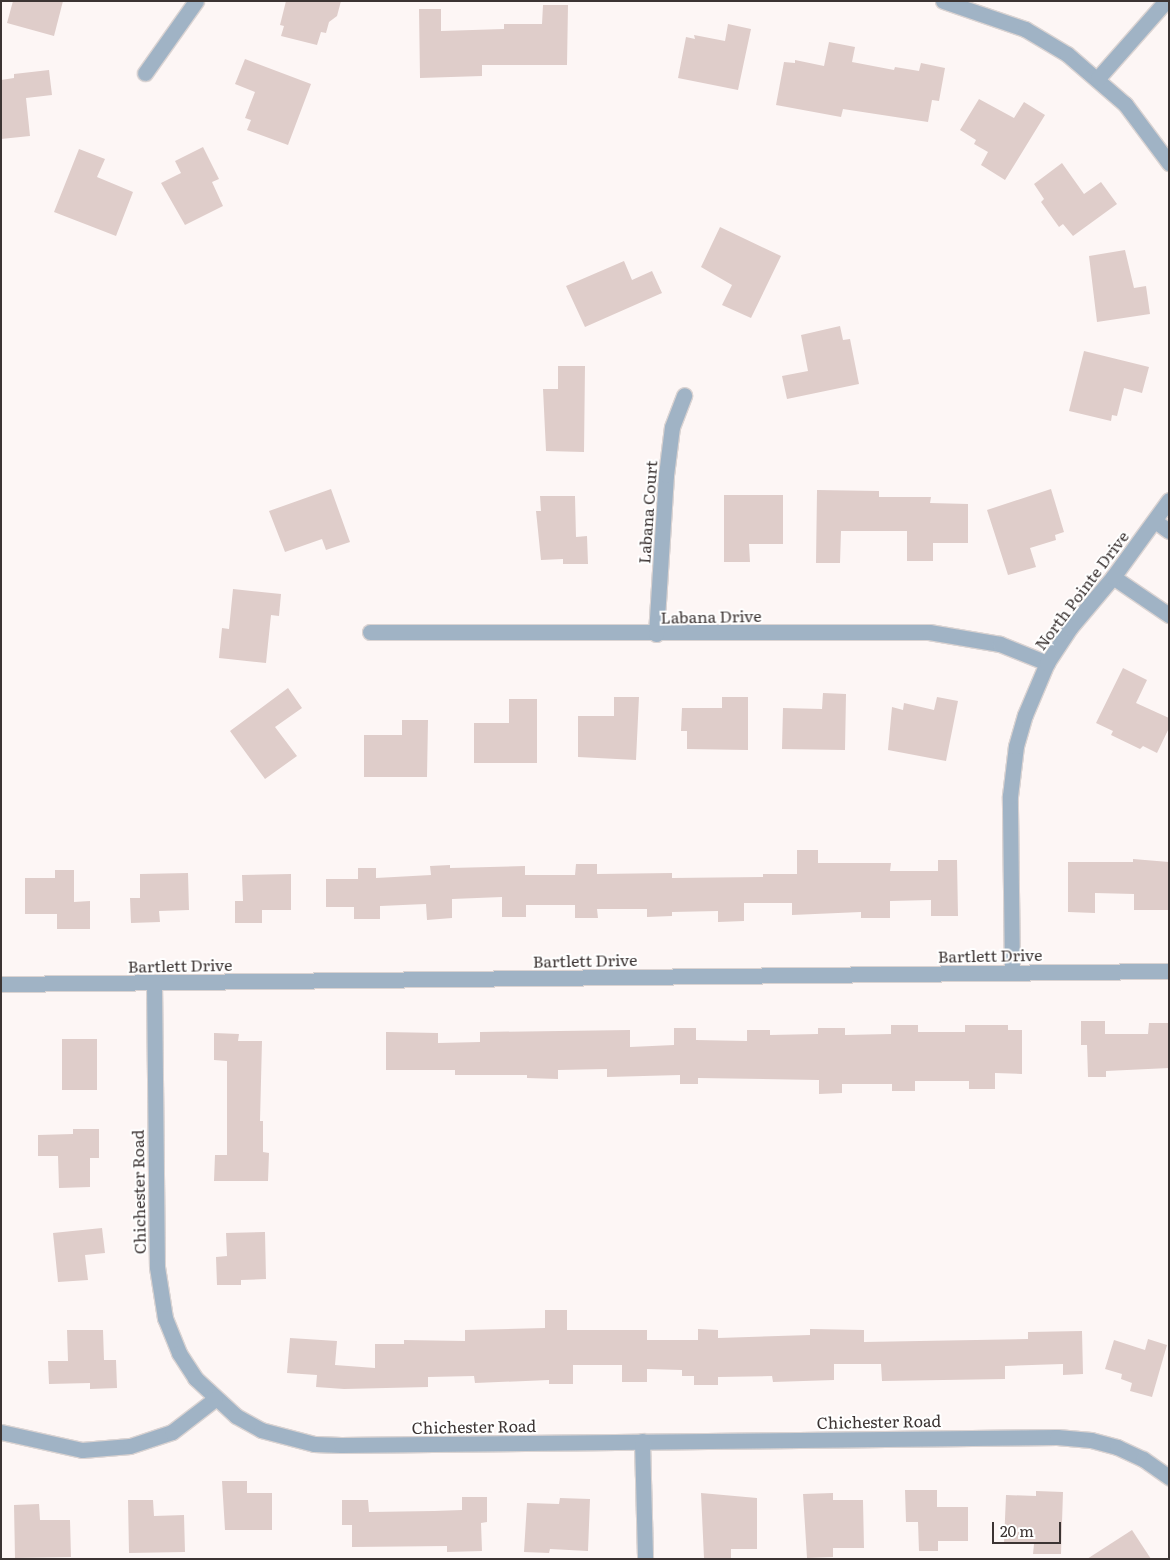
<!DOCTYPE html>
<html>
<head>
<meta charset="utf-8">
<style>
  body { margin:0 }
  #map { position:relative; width:1170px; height:1560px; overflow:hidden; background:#fdf6f5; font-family:Literata,serif }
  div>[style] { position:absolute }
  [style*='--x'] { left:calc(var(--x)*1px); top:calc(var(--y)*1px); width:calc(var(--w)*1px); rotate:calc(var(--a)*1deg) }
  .building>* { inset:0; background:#dfcdca; transform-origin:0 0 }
  .roads { filter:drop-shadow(1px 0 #dad3d2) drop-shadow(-1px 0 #dad3d2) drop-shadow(0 1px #dad3d2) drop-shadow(0 -1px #dad3d2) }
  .minor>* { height:15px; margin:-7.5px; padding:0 7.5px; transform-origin:7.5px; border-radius:7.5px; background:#a0b3c5 }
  span { translate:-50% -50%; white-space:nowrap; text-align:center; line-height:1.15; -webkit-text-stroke:4px #fff; paint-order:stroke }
  .street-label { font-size:16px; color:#3c3433 }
  .frame { position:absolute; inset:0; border:2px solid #3c3433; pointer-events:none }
  .scale { position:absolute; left:992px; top:1522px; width:69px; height:22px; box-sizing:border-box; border:2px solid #3c3433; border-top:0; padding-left:6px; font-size:15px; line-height:18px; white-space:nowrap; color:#3c3433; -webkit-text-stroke:4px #fff; paint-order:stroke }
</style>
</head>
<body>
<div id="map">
  <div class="building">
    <div style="clip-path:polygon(13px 1px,63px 1px,54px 36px,7px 23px)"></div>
    <div style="clip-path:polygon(286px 1px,341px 1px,337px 16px,329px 22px,326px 33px,321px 32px,317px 45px,281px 36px,284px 26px,280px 25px)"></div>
    <div style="clip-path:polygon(543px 5px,568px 5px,567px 65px,482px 65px,482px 76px,420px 78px,419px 9px,441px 9px,441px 31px,504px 29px,504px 24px,542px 24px)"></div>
    <div style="clip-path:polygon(728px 24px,751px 29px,738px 90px,678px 78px,686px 37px,695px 39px,694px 35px,725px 41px)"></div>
    <div style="clip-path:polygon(829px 42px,855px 47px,852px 62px,894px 70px,895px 67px,919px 71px,921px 63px,945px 68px,939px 101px,932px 100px,928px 122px,843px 109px,841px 117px,776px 105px,784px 62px,795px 63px,795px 60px,824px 66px)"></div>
    <div style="clip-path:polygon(245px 59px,311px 84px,288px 145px,247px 130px,251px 120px,245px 118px,255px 92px,235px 84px)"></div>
    <div style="clip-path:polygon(49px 70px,52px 95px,26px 98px,30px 136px,1px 139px,1px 80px,14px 78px,14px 74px)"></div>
    <div style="clip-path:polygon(979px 99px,1014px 118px,1024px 102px,1045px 115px,1005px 180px,981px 165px,988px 152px,974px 144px,976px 140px,960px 130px)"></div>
    <div style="clip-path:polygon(203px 147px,219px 179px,212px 182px,223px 206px,185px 225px,161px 183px,181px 173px,175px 161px)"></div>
    <div style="clip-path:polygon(79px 149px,105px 159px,97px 177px,133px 192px,116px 236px,54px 212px)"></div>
    <div style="clip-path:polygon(1062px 163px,1084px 194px,1101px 182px,1117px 204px,1073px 236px,1063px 224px,1059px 227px,1041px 202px,1044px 199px,1034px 184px)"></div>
    <div style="clip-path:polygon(720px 227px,781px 256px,751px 318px,722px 305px,732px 285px,701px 267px)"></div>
    <div style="clip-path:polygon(1125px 250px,1134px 288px,1146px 286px,1150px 314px,1097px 322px,1089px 256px)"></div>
    <div style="clip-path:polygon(624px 261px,632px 280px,652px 271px,662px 293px,585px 327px,566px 286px)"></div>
    <div style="clip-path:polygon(840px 326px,843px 340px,850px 339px,859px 384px,787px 399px,782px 376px,808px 371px,801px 335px)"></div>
    <div style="clip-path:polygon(1084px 351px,1149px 367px,1142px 393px,1124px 388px,1117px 416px,1112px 415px,1111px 421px,1069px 411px)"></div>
    <div style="clip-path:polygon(558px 366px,585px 366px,584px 452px,546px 451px,543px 389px,558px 389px)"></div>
    <div style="clip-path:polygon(331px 489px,350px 542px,326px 550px,322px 539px,285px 552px,269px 511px)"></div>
    <div style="clip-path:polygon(1051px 489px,1064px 532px,1055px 535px,1056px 540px,1030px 548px,1036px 567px,1008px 575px,987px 510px)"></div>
    <div style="clip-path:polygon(817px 490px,879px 491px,879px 497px,931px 497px,930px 503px,968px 504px,968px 543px,933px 543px,933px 561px,907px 561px,907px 531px,841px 531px,840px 563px,816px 563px)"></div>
    <div style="clip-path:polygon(724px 495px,783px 495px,783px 544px,749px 544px,750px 562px,724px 562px)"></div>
    <div style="clip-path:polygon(540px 496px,575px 496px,576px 537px,587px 536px,588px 564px,563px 564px,563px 559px,541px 560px,536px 511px,541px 511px)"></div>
    <div style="clip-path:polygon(233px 589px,281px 594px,279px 616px,271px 615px,266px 663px,219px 658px,222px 628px,229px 629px)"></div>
    <div style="clip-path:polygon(1123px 668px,1147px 680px,1136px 703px,1169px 718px,1169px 728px,1157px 753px,1143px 746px,1140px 749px,1111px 735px,1113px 731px,1096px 723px)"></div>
    <div style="clip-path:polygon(288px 688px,302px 708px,275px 727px,297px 756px,265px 779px,230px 731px)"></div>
    <div style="clip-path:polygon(823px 693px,846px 694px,845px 750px,782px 749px,783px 708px,822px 709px)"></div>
    <div style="clip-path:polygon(614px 697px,639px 697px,636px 760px,578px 757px,578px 716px,614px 716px)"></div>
    <div style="clip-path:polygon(722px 697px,748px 697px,748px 750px,687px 749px,687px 731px,681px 731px,682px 708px,722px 708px)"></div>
    <div style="clip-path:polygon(937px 697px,958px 701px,946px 761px,888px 750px,892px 707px,903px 710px,904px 703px,934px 710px)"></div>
    <div style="clip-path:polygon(509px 699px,537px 699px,537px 763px,474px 763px,474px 723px,509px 723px)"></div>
    <div style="clip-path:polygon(402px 720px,428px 720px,427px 777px,364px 777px,364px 735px,402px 735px)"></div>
    <div style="clip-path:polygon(797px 850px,818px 850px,818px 863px,891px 863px,890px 871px,938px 871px,938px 860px,957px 860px,958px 916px,931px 916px,931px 900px,890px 901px,890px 918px,861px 918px,861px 912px,792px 915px,792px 903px,744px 903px,744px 921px,718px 922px,718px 911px,672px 912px,672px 916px,647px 917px,647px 909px,597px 909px,598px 918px,575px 918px,575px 905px,526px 905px,526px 917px,502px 917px,502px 897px,452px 899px,452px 918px,427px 920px,426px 904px,380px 906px,380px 919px,354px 919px,354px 907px,326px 907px,326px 879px,358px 879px,358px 868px,376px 868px,376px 878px,431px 875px,430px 866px,450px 865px,450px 868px,525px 866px,525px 875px,575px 875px,576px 864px,597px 864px,597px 874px,672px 873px,672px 878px,763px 877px,763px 874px,797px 874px)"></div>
    <div style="clip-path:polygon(1133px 859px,1169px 862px,1169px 910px,1134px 910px,1134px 894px,1095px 893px,1095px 913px,1068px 912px,1068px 862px,1133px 862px)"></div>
    <div style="clip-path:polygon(55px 870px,74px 870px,74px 902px,90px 901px,90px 929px,57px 929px,57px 914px,25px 914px,25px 878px,55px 878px)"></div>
    <div style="clip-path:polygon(188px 873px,189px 910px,159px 911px,160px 922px,131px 923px,130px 898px,140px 898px,140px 874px)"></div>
    <div style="clip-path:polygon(291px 874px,291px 910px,262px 910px,262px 923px,235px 923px,235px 901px,243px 901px,242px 875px)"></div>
    <div style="clip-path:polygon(1081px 1021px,1105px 1021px,1105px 1034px,1148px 1034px,1149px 1023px,1169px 1023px,1169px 1068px,1106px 1071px,1106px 1077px,1088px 1077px,1087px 1045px,1081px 1045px)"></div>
    <div style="clip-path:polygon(891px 1025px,918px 1025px,918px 1032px,965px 1032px,965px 1025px,1008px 1025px,1008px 1030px,1022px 1030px,1022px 1074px,995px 1073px,995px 1089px,969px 1089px,969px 1081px,915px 1081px,915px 1091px,892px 1091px,892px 1084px,842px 1084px,842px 1093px,819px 1094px,819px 1080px,698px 1078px,698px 1084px,680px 1084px,680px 1075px,607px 1077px,607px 1069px,558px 1070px,558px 1079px,527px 1078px,527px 1075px,455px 1075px,455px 1070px,386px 1070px,386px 1032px,438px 1033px,438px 1043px,480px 1042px,480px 1032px,630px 1030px,630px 1047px,674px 1045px,674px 1028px,696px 1028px,696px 1040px,747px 1041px,747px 1030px,770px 1030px,770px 1035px,818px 1034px,818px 1028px,845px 1028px,845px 1035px,891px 1034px)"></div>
    <div style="clip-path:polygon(214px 1033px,239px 1034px,238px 1041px,262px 1041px,260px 1121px,263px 1121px,263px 1152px,269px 1153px,268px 1181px,214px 1181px,215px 1155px,227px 1155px,227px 1061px,214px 1060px)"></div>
    <div style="left:62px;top:1039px;width:35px;height:51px"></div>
    <div style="clip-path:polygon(73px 1129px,99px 1129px,99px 1158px,90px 1158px,90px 1187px,59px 1188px,58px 1156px,38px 1156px,38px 1135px,73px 1134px)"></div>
    <div style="clip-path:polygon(102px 1228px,105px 1253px,85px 1255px,88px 1280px,58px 1282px,53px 1233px)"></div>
    <div style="clip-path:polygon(265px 1232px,266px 1279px,241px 1280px,241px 1285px,217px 1285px,216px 1257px,227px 1256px,226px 1233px)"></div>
    <div style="clip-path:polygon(545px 1310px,567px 1310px,567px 1330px,647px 1330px,647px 1340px,698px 1340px,698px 1329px,718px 1330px,718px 1338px,810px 1335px,810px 1329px,864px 1330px,864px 1342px,1028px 1339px,1028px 1332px,1082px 1331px,1083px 1374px,1063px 1375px,1063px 1364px,1005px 1366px,1005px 1379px,882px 1381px,881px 1364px,834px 1364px,834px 1380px,773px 1382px,772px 1376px,718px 1377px,718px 1385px,694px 1385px,694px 1376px,682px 1376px,682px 1370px,647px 1369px,647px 1382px,622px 1382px,622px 1365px,573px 1365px,573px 1384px,549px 1384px,549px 1380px,475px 1383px,474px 1376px,428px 1377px,428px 1387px,344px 1389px,316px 1387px,317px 1375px,287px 1373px,290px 1338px,337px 1341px,335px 1365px,375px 1368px,375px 1344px,404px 1344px,404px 1340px,465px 1341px,465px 1330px,545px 1328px)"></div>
    <div style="clip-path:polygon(67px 1330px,103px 1330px,104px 1360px,116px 1360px,117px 1388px,90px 1389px,90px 1383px,49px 1384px,48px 1361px,68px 1361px)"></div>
    <div style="clip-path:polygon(1148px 1339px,1167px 1345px,1152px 1397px,1130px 1391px,1132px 1383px,1121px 1379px,1122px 1374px,1105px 1369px,1114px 1340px,1145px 1350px)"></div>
    <div style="clip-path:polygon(222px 1481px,247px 1481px,247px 1493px,272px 1493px,272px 1530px,225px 1530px)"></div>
    <div style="clip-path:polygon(905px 1490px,937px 1490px,937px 1507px,968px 1507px,968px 1541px,938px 1541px,938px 1551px,919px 1551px,918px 1522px,906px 1522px)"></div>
    <div style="clip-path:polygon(1036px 1491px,1063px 1492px,1061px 1554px,1033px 1554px,1034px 1544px,1004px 1543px,1006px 1495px,1036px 1496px)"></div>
    <div style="clip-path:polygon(701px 1493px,757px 1498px,757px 1549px,731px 1549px,731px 1558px,704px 1558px)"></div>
    <div style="clip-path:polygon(833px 1493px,833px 1500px,863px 1500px,864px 1548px,833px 1548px,833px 1557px,807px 1558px,803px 1494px)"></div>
    <div style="clip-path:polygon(462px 1497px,487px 1497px,487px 1522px,481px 1523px,482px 1551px,447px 1552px,447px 1546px,352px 1547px,352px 1525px,342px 1525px,342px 1500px,368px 1500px,369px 1512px,434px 1511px,462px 1510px)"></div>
    <div style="clip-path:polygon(560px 1498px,590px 1499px,588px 1551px,550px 1549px,549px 1553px,524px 1552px,527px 1503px,559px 1504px)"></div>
    <div style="clip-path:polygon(128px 1500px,153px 1500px,154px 1516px,184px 1515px,185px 1552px,129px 1553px)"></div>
    <div style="clip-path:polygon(39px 1504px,40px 1520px,70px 1520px,71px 1557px,15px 1558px,14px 1505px)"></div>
    <div style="clip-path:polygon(1132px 1530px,1151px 1559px,1087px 1559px)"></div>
  </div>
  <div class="roads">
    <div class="minor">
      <div style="--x:943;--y:1;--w:87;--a:18.9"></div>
      <div style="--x:1025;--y:29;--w:49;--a:30.8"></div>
      <div style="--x:1067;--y:54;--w:77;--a:40.8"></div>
      <div style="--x:1125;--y:104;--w:74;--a:53.3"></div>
      <div style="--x:145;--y:73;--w:88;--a:-54.7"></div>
      <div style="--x:1098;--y:78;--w:103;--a:-48.6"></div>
      <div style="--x:1155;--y:521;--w:17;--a:36"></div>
      <div style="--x:1113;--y:577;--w:68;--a:34.2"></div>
      <div style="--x:370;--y:632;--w:559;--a:0"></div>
      <div style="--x:929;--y:632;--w:72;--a:9.6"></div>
      <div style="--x:1000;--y:644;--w:51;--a:22"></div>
      <div style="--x:656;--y:634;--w:159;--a:-86.4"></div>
      <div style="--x:666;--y:475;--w:48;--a:-82.9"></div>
      <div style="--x:672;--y:427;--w:34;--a:-69"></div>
      <div style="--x:1012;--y:972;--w:176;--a:-90.7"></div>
      <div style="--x:1010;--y:796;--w:50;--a:-83.2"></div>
      <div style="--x:1016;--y:746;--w:32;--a:-74"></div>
      <div style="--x:1025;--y:715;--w:56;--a:-67.1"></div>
      <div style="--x:1047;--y:663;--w:42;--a:-56.7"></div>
      <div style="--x:1070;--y:628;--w:67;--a:-49.9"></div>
      <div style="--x:1113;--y:577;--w:95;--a:-54"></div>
      <div style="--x:154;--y:983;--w:284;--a:89.4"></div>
      <div style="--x:157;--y:1267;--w:52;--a:81.1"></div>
      <div style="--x:165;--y:1318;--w:38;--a:68"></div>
      <div style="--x:179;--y:1353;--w:30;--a:57"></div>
      <div style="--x:195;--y:1378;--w:56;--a:42.8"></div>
      <div style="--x:236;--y:1416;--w:29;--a:29"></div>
      <div style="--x:261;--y:1430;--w:55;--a:14.8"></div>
      <div style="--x:314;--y:1444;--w:27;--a:2"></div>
      <div style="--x:341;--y:1445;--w:716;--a:-0.64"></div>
      <div style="--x:1057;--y:1437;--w:34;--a:5"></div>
      <div style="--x:1091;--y:1440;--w:27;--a:15"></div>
      <div style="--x:1117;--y:1447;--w:29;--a:25"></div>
      <div style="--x:1143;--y:1459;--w:32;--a:35"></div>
      <div style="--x:1;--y:984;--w:1168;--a:-0.64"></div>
      <div style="--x:1;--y:1432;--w:83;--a:12.5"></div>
      <div style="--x:82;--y:1450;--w:48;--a:-4.8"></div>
      <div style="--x:130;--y:1446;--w:44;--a:-18.4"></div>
      <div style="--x:172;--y:1432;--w:54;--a:-37.5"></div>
      <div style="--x:642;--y:1441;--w:118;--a:88.5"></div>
    </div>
  </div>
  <div class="street-label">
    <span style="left:647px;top:512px;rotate:-86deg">Labana Court</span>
    <span style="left:1081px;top:590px;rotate:-53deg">North Pointe Drive</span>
    <span style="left:711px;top:616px;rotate:-1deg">Labana Drive</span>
    <span style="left:990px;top:955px;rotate:-1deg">Bartlett Drive</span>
    <span style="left:585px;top:960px;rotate:-1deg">Bartlett Drive</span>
    <span style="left:180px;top:965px;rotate:-1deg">Bartlett Drive</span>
    <span style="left:138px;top:1192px;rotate:-91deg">Chichester Road</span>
    <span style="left:879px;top:1421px;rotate:-1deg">Chichester Road</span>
    <span style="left:474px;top:1426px;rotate:-1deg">Chichester Road</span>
  </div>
  <div class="frame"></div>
  <div class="scale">20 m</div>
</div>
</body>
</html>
